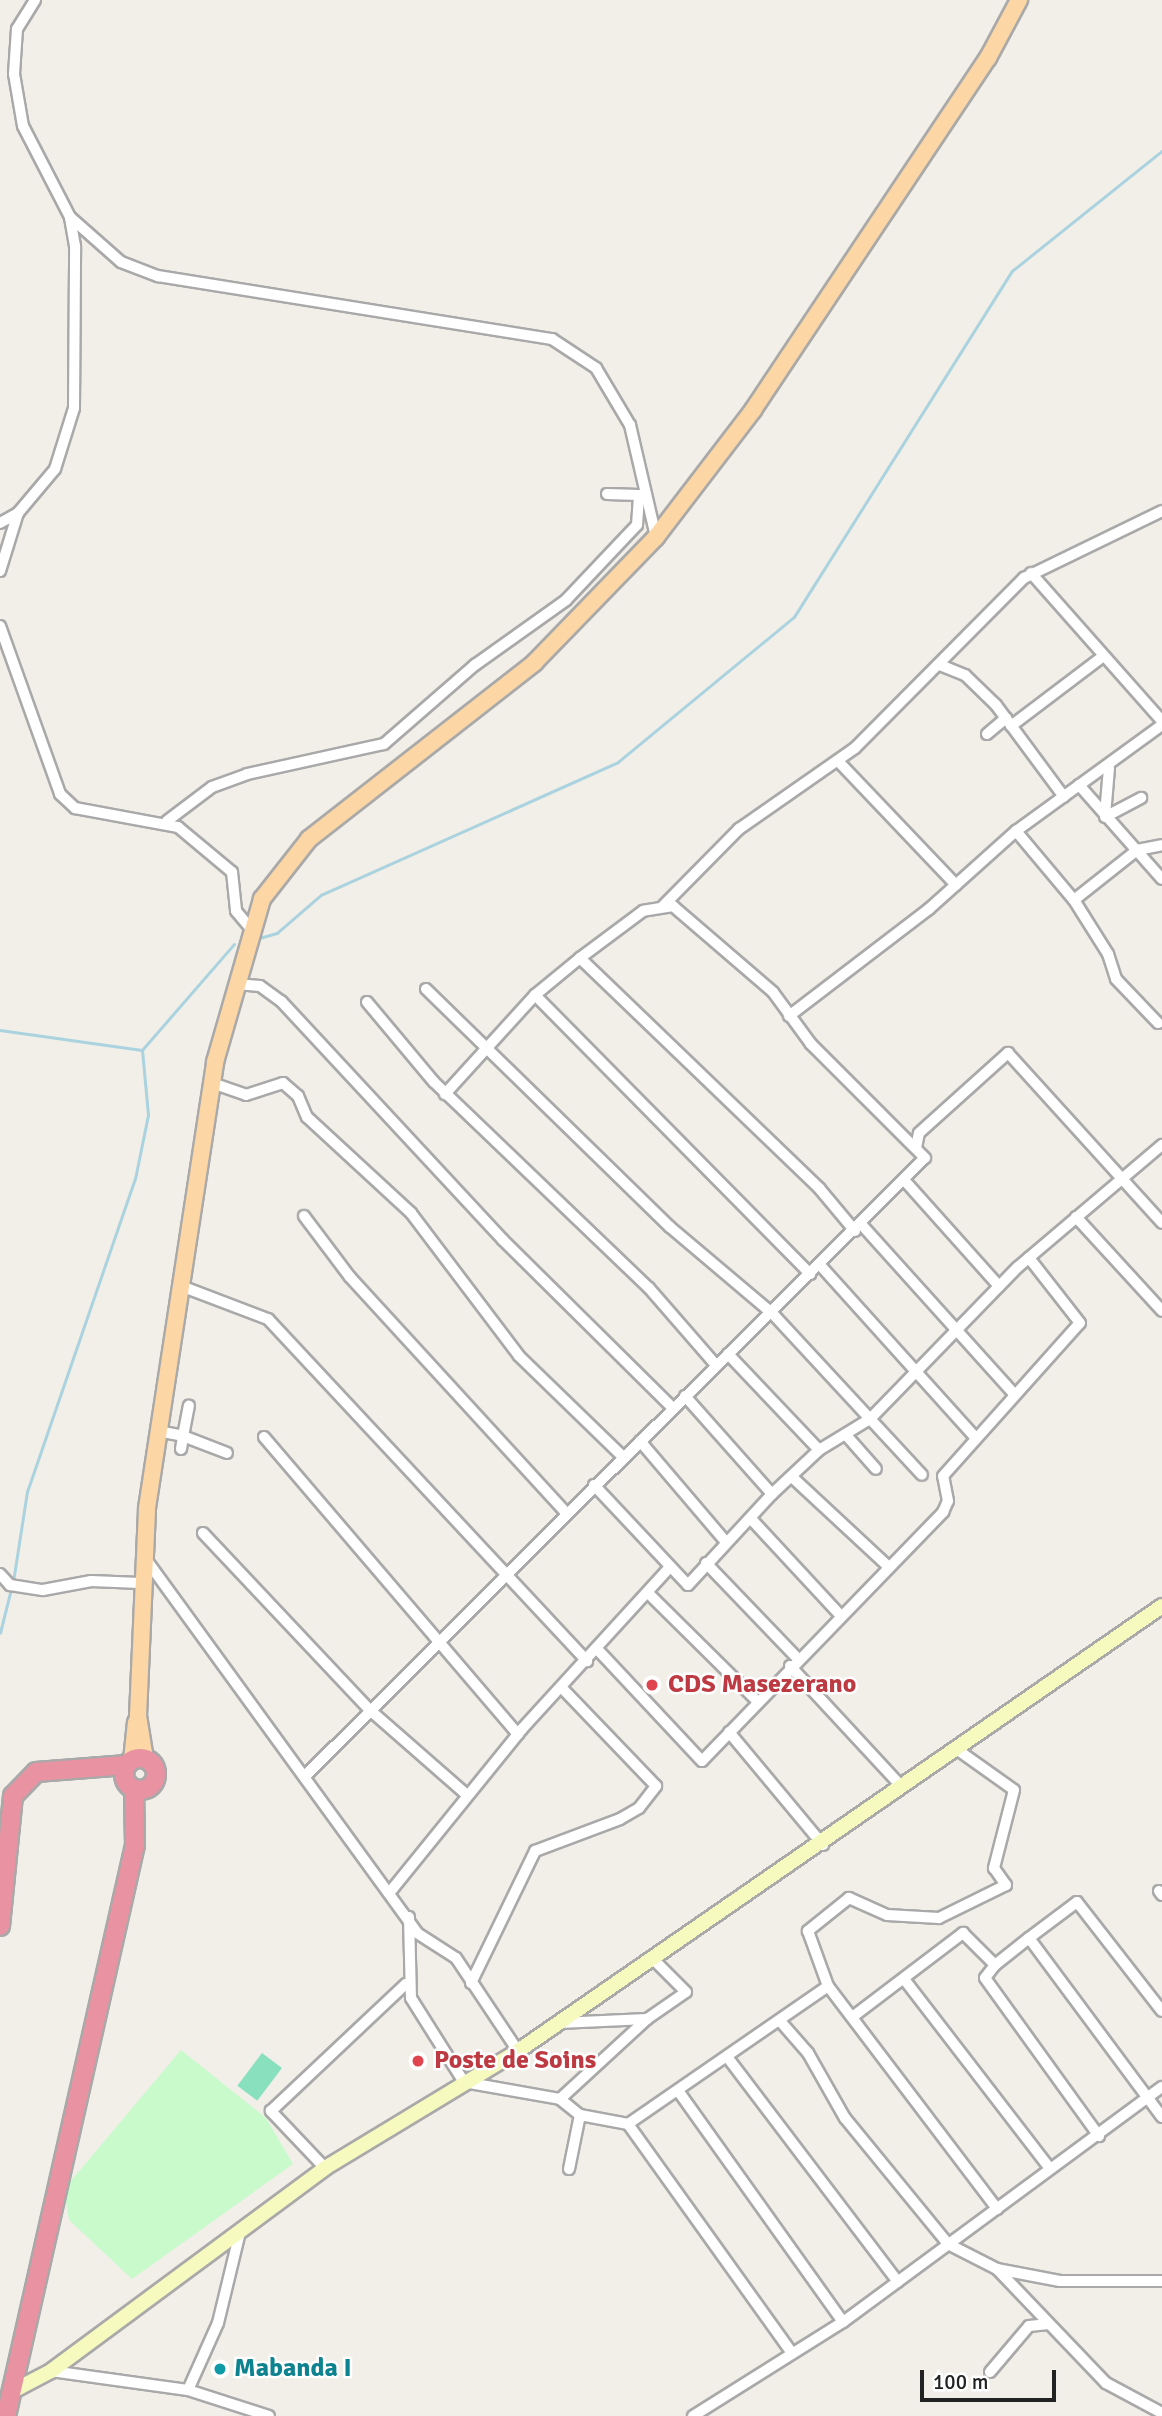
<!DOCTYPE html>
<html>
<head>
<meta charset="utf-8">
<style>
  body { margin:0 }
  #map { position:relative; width:1162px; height:2416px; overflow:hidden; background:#f2efe9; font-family:Signika,sans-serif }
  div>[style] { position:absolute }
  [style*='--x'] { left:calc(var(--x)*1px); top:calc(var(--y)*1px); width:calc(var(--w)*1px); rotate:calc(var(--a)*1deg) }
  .park>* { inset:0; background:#c8facc }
  .pitch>* { inset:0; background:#88e0be; transform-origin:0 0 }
  .stream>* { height:2.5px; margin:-1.25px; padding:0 1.25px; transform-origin:1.25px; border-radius:1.25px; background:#aad3df }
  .roads { filter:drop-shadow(2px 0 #a9a9a9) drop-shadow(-2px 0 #a9a9a9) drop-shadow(0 2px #a9a9a9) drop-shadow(0 -2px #a9a9a9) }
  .street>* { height:10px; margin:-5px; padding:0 5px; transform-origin:5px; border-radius:5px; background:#fff }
  .secondary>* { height:14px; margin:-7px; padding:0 7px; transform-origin:7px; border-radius:7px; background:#f7fabf }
  .primary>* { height:16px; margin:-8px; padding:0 8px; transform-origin:8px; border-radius:8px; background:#fcd6a4 }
  .highway>* { height:18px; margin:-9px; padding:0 9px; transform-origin:9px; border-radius:9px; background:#e892a2 }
  .highway>.ring { margin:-9px; padding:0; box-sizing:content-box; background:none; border:18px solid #e892a2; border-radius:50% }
  .dots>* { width:19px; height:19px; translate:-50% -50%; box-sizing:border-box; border:4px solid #fff; border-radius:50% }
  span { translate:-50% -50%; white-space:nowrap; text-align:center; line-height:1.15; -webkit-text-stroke:5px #fff; paint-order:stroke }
  .health-label { font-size:26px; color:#be3a42; font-weight:700 }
  .left { translate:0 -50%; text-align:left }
  .culture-label { font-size:26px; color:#0d838f; font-weight:700 }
  .scale { position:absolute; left:920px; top:2370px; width:136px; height:32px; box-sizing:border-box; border:4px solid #222; border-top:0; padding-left:9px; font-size:21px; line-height:24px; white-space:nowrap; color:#222; -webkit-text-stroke:5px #fff; paint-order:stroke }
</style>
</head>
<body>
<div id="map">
  <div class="park">
    <div style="clip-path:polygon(181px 2050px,266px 2118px,293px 2164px,132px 2279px,69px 2220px,64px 2189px)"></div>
  </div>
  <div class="pitch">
    <div style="left:262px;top:2053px;width:25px;height:41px;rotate:37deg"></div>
  </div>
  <div class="stream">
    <div style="--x:256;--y:939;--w:22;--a:-16"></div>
    <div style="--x:277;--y:933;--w:58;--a:-40.8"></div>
    <div style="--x:321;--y:895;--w:325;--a:-24.1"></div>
    <div style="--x:618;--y:762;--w:228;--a:-39.5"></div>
    <div style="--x:794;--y:617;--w:409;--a:-57.8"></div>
    <div style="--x:1012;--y:271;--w:192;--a:-38.7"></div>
    <div style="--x:0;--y:1030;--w:143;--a:8"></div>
    <div style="--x:142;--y:1050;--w:140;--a:-49"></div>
    <div style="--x:13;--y:1582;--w:91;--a:-81.2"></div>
    <div style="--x:27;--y:1492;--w:331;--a:-71"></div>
    <div style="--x:135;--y:1179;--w:65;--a:-78.5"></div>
    <div style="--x:148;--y:1115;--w:65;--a:-95.3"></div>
    <div style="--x:0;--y:1633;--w:45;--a:-76"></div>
  </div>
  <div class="roads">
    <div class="street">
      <div style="--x:70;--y:217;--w:68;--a:41.4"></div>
      <div style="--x:121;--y:262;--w:40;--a:21"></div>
      <div style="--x:158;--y:276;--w:399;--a:9.1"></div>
      <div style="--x:552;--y:339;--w:53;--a:33.4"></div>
      <div style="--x:596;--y:368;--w:66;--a:59.2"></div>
      <div style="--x:630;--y:425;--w:115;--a:76.9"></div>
      <div style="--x:0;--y:523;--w:21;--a:-29"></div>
      <div style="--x:18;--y:513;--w:57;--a:-49.9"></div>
      <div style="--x:55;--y:469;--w:64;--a:-72.7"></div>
      <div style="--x:74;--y:408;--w:162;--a:-89.6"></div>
      <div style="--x:75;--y:246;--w:29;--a:-100"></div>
      <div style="--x:70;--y:217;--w:102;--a:-117.3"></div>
      <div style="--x:23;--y:126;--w:53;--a:-99.8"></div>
      <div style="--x:14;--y:74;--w:45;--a:-86.2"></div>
      <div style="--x:17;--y:29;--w:34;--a:-58"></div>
      <div style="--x:0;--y:571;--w:61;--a:-72.8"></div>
      <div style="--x:1031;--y:573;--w:198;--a:48.5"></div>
      <div style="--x:0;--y:626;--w:178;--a:70.3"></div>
      <div style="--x:60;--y:794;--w:21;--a:43"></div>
      <div style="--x:75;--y:808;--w:105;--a:10.5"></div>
      <div style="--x:178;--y:827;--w:70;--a:39.8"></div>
      <div style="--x:232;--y:872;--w:39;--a:84"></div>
      <div style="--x:236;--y:911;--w:23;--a:50"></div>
      <div style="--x:940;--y:665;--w:27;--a:22"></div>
      <div style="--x:965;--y:675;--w:43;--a:44.1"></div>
      <div style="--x:996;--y:705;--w:114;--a:53.5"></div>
      <div style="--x:1011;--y:726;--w:113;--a:-37.1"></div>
      <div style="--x:987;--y:734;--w:25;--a:-40"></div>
      <div style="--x:838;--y:761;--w:171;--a:46.4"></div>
      <div style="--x:1079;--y:785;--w:125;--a:48.6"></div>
      <div style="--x:1105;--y:815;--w:47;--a:-85.1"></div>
      <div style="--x:1105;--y:817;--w:41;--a:-27.8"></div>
      <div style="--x:167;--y:821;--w:56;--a:-37.1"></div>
      <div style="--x:212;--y:787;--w:37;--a:-20"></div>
      <div style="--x:247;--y:774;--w:140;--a:-12.4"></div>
      <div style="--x:384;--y:744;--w:121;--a:-41"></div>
      <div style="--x:475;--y:665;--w:112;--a:-35.5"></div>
      <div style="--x:566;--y:600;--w:103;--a:-46.6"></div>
      <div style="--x:637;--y:525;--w:30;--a:-86"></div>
      <div style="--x:639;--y:495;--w:32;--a:-178"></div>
      <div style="--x:1016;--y:831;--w:90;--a:50"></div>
      <div style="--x:1074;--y:900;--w:64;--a:57.8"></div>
      <div style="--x:1108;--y:954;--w:26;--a:72"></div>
      <div style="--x:1116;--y:979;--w:61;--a:46.3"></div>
      <div style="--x:1074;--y:900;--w:80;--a:-38.4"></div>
      <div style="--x:1137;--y:850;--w:25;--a:-11"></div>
      <div style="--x:664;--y:905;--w:107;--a:-45.4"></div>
      <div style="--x:739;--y:829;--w:141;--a:-34.9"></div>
      <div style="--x:855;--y:748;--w:240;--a:-45.2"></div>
      <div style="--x:1024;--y:578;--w:153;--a:-25.9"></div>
      <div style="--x:580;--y:958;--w:332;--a:43.9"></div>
      <div style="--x:819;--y:1188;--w:56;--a:50.1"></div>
      <div style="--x:236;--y:984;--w:24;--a:5"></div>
      <div style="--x:260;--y:986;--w:26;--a:36"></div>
      <div style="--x:281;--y:1001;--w:326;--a:47.1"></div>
      <div style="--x:503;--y:1240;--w:239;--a:44.7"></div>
      <div style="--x:426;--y:989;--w:341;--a:44.3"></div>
      <div style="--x:670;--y:1227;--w:135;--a:40.2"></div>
      <div style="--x:773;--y:1314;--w:219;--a:47.2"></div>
      <div style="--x:535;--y:995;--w:392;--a:45.4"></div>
      <div style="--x:367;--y:1002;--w:104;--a:50.1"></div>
      <div style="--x:434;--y:1082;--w:298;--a:43.8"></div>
      <div style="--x:649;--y:1288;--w:102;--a:49"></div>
      <div style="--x:789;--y:1016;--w:176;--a:-37.4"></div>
      <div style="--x:929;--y:909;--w:117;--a:-41.9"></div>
      <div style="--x:1016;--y:831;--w:180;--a:-36"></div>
      <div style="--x:212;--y:1083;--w:36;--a:19"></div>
      <div style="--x:246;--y:1095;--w:39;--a:-18"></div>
      <div style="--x:283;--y:1083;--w:20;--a:41"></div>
      <div style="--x:298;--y:1096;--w:23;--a:67"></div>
      <div style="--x:307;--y:1117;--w:142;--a:42.7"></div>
      <div style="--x:411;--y:1213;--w:179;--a:52.9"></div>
      <div style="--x:519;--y:1356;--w:142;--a:44.1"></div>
      <div style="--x:916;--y:1148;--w:15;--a:-79"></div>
      <div style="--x:919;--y:1133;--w:120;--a:-42"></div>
      <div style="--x:1008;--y:1053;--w:229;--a:47.8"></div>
      <div style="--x:905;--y:1181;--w:140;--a:48.2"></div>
      <div style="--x:304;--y:1216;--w:76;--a:53"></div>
      <div style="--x:350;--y:1277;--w:319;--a:47.5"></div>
      <div style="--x:1076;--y:1217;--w:127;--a:47.5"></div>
      <div style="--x:861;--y:1224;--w:229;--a:48"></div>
      <div style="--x:820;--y:1265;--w:230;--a:48"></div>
      <div style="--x:181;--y:1286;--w:93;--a:20.8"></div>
      <div style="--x:268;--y:1319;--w:468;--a:47"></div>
      <div style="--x:728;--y:1354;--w:132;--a:46.5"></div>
      <div style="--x:685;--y:1396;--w:131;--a:48.4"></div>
      <div style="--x:158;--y:1431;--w:25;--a:11"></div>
      <div style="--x:183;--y:1436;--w:31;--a:-79"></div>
      <div style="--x:846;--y:1435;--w:45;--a:48.6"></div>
      <div style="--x:264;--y:1437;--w:391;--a:49.5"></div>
      <div style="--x:640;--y:1441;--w:131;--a:49.6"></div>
      <div style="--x:181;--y:1449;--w:13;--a:-81"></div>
      <div style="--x:183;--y:1436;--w:47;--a:21.1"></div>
      <div style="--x:792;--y:1477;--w:132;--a:42.9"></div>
      <div style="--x:594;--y:1485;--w:137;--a:46.8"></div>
      <div style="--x:688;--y:1585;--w:124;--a:-47.3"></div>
      <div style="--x:772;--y:1494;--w:64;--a:-43.1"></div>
      <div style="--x:819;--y:1450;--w:60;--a:-31.3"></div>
      <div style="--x:870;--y:1419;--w:212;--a:-45.8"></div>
      <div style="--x:1018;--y:1267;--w:189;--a:-40.3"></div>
      <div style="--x:753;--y:1521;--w:128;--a:47.2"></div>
      <div style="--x:203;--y:1533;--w:245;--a:46.7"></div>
      <div style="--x:371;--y:1711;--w:128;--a:41.2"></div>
      <div style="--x:145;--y:1558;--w:463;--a:54"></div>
      <div style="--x:417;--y:1933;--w:46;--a:32.7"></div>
      <div style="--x:456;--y:1958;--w:112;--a:56.3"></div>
      <div style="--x:706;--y:1563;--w:132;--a:46.2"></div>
      <div style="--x:0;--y:1574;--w:15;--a:48"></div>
      <div style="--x:10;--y:1585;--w:33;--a:9"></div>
      <div style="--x:43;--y:1590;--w:49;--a:-10.6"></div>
      <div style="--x:91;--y:1581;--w:49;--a:2.3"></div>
      <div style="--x:648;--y:1593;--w:155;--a:44.7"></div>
      <div style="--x:598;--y:1650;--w:152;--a:46.9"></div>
      <div style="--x:702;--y:1761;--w:347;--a:-45.9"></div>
      <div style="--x:943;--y:1512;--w:12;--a:-66"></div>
      <div style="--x:948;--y:1501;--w:25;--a:-101"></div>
      <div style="--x:943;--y:1476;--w:205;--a:-48.2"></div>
      <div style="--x:1080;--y:1323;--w:83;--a:-128.1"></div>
      <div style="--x:790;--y:1666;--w:165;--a:47.2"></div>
      <div style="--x:729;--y:1732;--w:147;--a:50.2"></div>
      <div style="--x:955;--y:1748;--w:72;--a:35.4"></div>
      <div style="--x:1014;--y:1790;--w:81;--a:104.4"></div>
      <div style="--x:994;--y:1868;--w:21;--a:55"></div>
      <div style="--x:1006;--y:1885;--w:75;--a:153.8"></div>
      <div style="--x:939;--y:1918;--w:52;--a:-176.7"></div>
      <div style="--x:887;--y:1915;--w:42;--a:-155.9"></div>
      <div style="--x:849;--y:1898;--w:53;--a:141.2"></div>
      <div style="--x:808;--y:1931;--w:59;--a:70"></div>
      <div style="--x:828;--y:1986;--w:280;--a:52.8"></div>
      <div style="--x:305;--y:1776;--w:875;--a:-44.91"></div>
      <div style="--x:925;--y:1158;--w:161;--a:-135"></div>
      <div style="--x:811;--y:1044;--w:64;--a:-126.2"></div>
      <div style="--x:773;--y:992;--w:132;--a:-139.3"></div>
      <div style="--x:673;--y:906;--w:30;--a:171"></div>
      <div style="--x:643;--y:911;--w:79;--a:143.3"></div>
      <div style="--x:580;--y:958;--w:58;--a:140.6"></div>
      <div style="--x:535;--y:995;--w:134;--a:132.3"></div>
      <div style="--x:1159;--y:1891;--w:5;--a:53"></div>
      <div style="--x:390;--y:1892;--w:210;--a:-51"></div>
      <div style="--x:522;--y:1729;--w:217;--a:-47.6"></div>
      <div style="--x:409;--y:1917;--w:81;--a:88.6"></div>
      <div style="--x:411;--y:1998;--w:99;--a:57.8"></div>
      <div style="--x:464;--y:2082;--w:97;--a:10"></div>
      <div style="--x:560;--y:2099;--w:26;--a:39"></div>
      <div style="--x:580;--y:2115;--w:49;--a:10.6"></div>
      <div style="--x:628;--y:2124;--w:280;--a:54.4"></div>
      <div style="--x:1029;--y:1938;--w:60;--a:-36.9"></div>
      <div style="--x:1077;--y:1902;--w:138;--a:52.1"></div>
      <div style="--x:995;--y:1965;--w:16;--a:128"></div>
      <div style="--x:985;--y:1978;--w:195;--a:54.2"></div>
      <div style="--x:904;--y:1979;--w:236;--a:52.4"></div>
      <div style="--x:471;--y:1983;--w:147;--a:-64.1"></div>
      <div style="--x:535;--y:1851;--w:91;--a:-20.6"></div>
      <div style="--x:620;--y:1819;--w:22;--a:-30"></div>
      <div style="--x:639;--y:1808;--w:28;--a:-52"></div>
      <div style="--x:656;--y:1786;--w:136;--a:-133.8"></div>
      <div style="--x:855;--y:2015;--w:136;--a:-37.2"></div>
      <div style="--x:963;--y:1933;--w:45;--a:45"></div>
      <div style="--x:995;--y:1965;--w:43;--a:-38.5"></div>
      <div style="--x:1029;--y:1938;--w:223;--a:53.4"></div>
      <div style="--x:780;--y:2021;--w:43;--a:48.8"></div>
      <div style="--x:808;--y:2053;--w:75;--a:60.4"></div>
      <div style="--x:845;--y:2118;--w:163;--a:50.7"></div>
      <div style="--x:948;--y:2244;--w:55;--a:27"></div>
      <div style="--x:997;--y:2269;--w:158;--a:46.3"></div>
      <div style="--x:1106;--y:2383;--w:64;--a:28.2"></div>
      <div style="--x:559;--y:2023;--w:88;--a:-2.6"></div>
      <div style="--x:647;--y:2019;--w:47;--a:-34.7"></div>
      <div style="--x:686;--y:1992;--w:47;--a:-135"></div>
      <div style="--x:728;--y:2058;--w:281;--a:52.8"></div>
      <div style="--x:679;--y:2092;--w:282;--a:54.5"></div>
      <div style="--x:560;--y:2099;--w:118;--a:-42.6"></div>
      <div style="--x:628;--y:2124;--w:243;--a:-34.6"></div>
      <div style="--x:325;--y:2168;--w:79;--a:-133.5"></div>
      <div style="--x:271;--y:2111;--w:185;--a:-43.3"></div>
      <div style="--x:569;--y:2169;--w:55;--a:-78.5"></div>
      <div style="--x:997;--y:2269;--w:64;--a:10.8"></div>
      <div style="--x:1060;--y:2281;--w:102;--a:0"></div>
      <div style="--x:51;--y:2371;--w:138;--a:7.9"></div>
      <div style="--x:188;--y:2390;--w:85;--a:17.8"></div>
      <div style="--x:990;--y:2372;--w:60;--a:-49.7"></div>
      <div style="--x:1029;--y:2326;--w:20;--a:-6"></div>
      <div style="--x:188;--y:2390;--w:73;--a:-65.9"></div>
      <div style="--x:218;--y:2323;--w:94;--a:-76.4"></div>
      <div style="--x:693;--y:2416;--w:177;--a:-32.1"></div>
      <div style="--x:843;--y:2322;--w:396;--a:-36.4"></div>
    </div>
    <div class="secondary">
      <div style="--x:11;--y:2392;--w:45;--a:-27.7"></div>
      <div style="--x:51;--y:2371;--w:341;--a:-36.5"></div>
      <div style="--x:325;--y:2168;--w:226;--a:-31.2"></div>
      <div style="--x:518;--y:2051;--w:783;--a:-34.64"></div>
    </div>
    <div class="primary">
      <div style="--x:145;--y:1759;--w:44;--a:-99.2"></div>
      <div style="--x:138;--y:1716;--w:208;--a:-87.5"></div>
      <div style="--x:147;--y:1508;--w:451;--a:-81.3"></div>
      <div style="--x:215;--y:1062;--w:170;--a:-73.9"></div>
      <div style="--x:262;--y:899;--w:76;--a:-51.9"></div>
      <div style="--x:309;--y:839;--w:286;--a:-38"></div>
      <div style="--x:534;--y:663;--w:175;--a:-45.9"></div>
      <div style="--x:656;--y:537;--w:160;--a:-52.6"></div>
      <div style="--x:753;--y:410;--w:423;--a:-56.3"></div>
      <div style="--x:988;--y:58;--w:66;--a:-61.9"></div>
      <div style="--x:132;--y:1760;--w:38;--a:-84"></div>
    </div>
    <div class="highway">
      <div class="ring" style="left:124px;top:1758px;width:14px;height:14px"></div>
      <div style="--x:0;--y:1926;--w:131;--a:-84.3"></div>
      <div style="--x:13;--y:1796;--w:33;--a:-46"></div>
      <div style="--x:36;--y:1772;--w:91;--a:-4.4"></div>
      <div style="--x:6;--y:2416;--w:585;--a:-77.27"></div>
      <div style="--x:135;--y:1845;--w:56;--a:-91"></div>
    </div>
  </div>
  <div class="dots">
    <div style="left:652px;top:1685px;background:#e0444e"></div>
    <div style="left:418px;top:2061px;background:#e0444e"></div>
    <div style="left:220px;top:2369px;background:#0f9aa8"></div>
  </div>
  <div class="health-label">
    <span class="left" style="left:668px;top:1685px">CDS Masezerano</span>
    <span class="left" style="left:434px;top:2061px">Poste de Soins</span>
  </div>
  <div class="culture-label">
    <span class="left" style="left:234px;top:2369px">Mabanda I</span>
  </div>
  <div class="scale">100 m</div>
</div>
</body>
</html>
